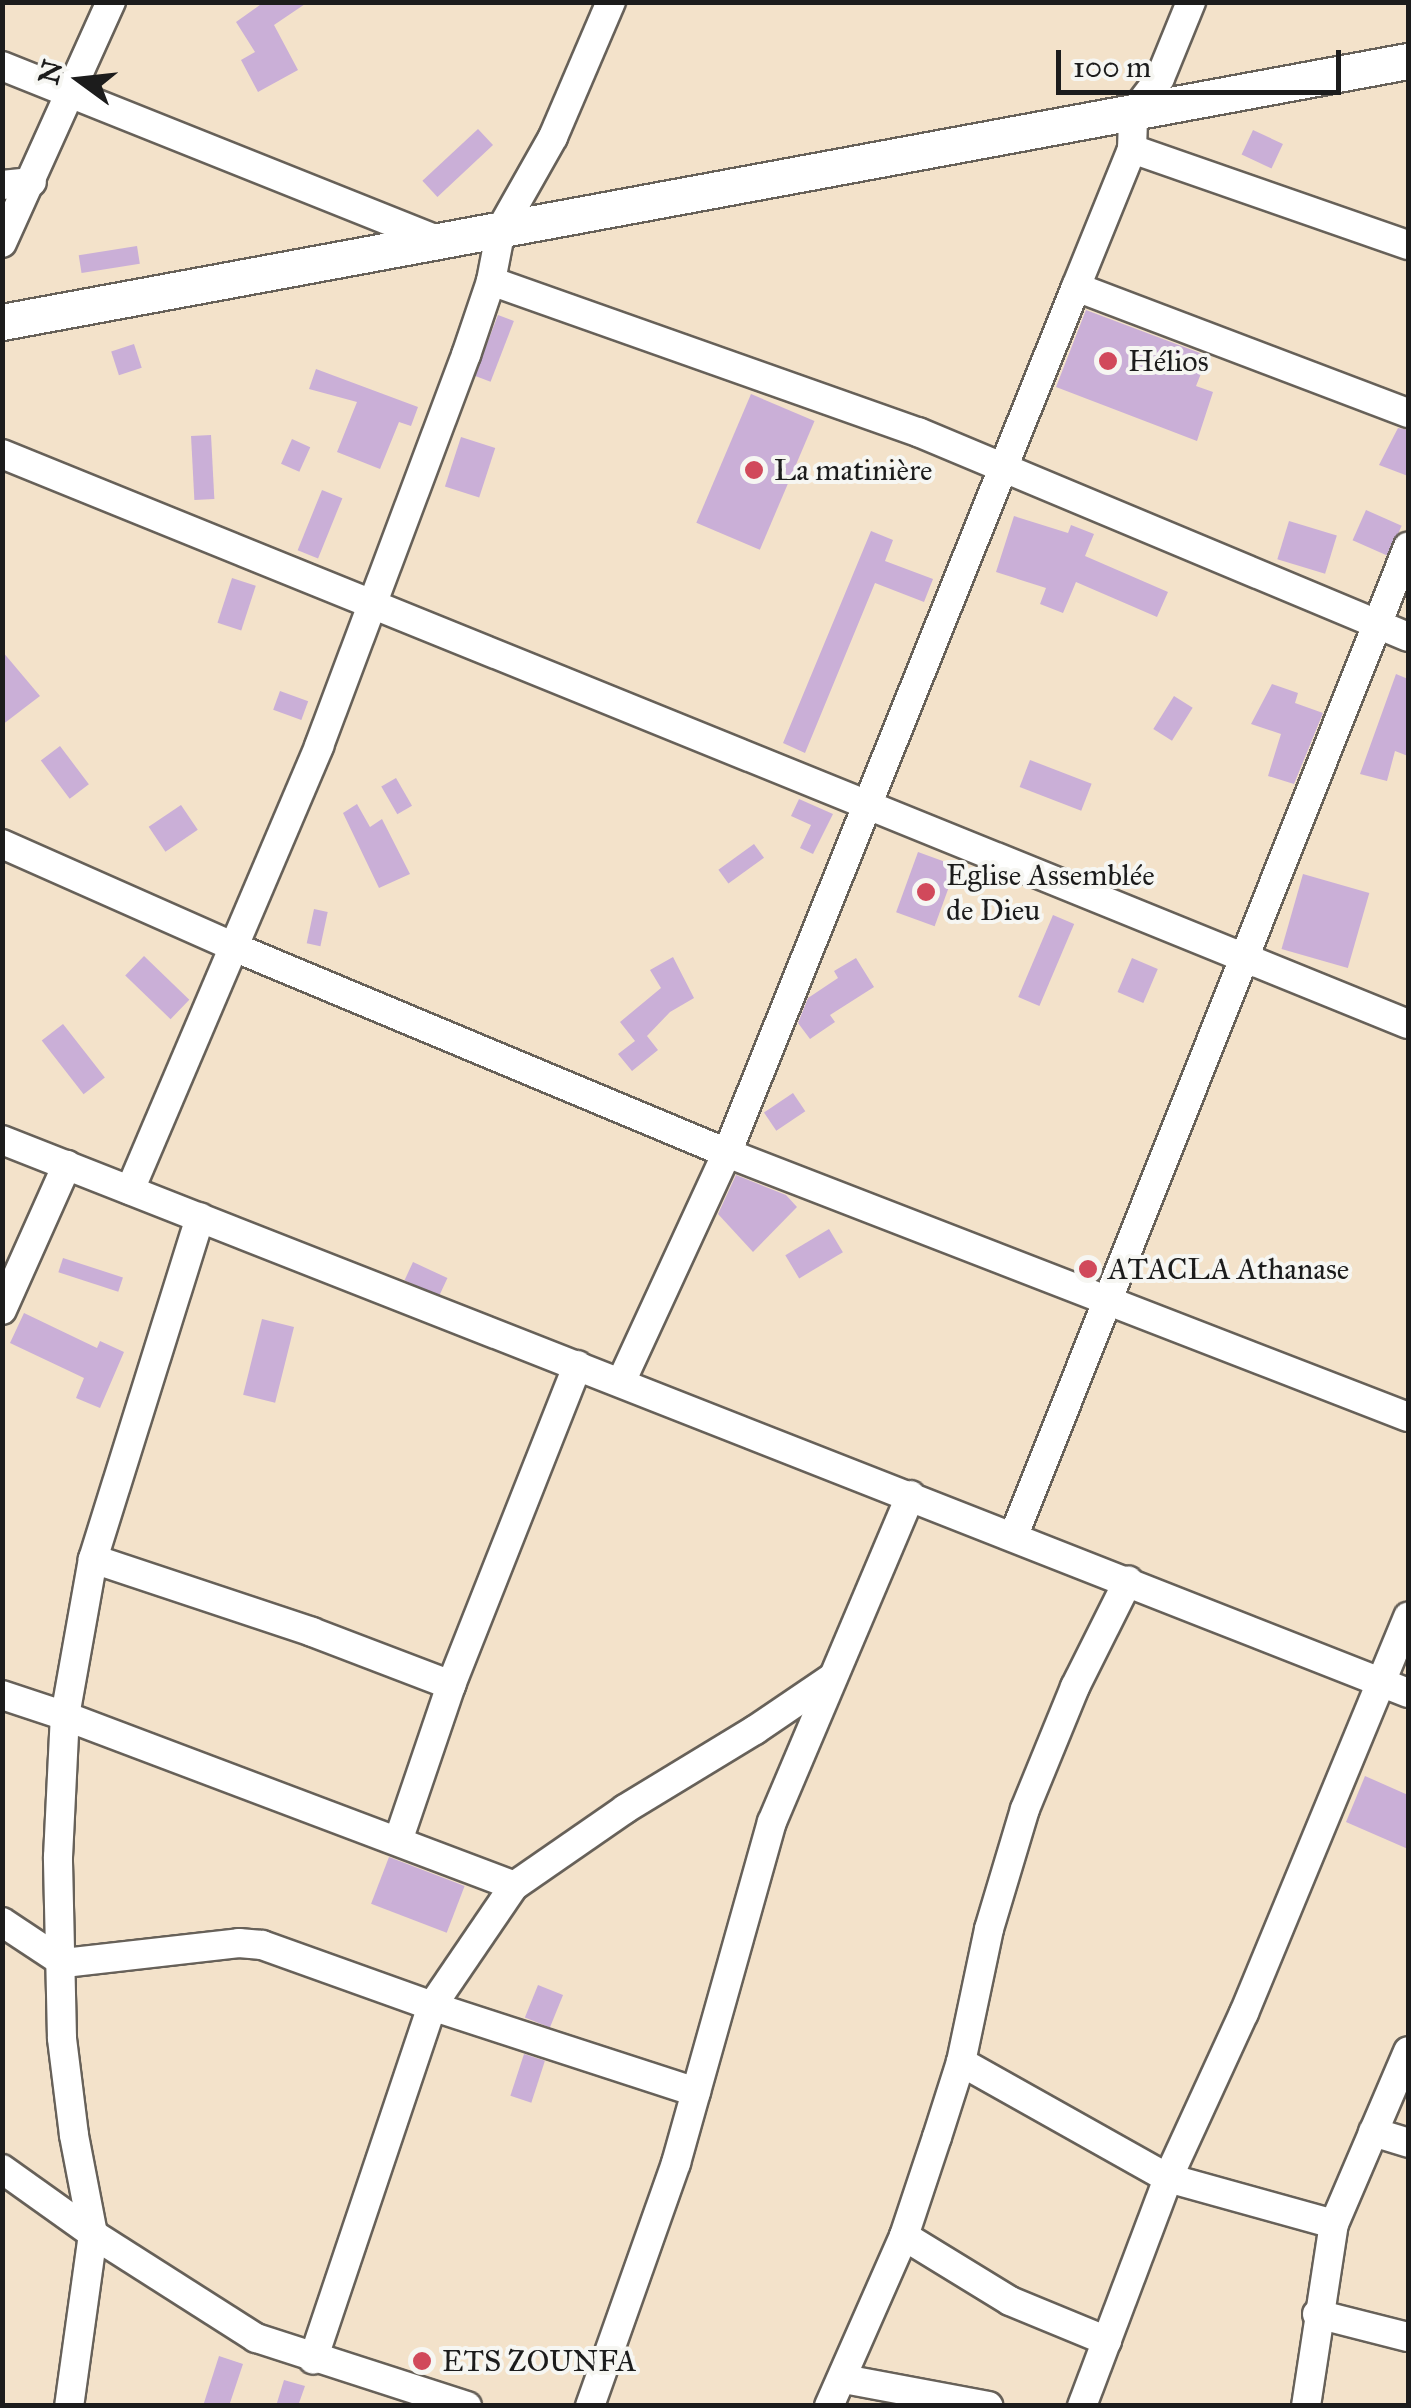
<!DOCTYPE html>
<html>
<head>
<meta charset="utf-8">
<style>
  body { margin:0 }
  #map { position:relative; width:1411px; height:2408px; overflow:hidden; background:#f3e2ca; font-family:"IM FELL Great Primer",serif }
  div>[style] { position:absolute }
  [style*='--x'] { left:calc(var(--x)*1px); top:calc(var(--y)*1px); width:calc(var(--w)*1px); rotate:calc(var(--a)*1deg) }
  .building>* { inset:0; background:#caafd7; transform-origin:0 0 }
  .roads { filter:drop-shadow(2px 0 #676159) drop-shadow(-2px 0 #676159) drop-shadow(0 2px #676159) drop-shadow(0 -2px #676159) }
  .minor>* { height:28px; margin:-14px; padding:0 14px; transform-origin:14px; border-radius:14px; background:#fff }
  .major>* { height:35px; margin:-17.5px; padding:0 17.5px; transform-origin:17.5px; border-radius:17.5px; background:#fff }
  .dots>* { width:28px; height:28px; translate:-50% -50%; box-sizing:border-box; border:5px solid #f6f6f2; border-radius:50% }
  span { translate:-50% -50%; white-space:nowrap; text-align:center; line-height:1.15; -webkit-text-stroke:8px #f6f6f2; paint-order:stroke }
  .poi-label { font-size:30px; color:#1c1c1c }
  .left { translate:0 -50%; text-align:left }
  .frame { position:absolute; inset:0; border:5px solid #1c1c1c; pointer-events:none }
  .north { position:absolute; left:30px; top:30px; width:100px; height:100px; -webkit-text-stroke:8px #f6f6f2; paint-order:stroke; rotate:285deg; font-size:28px; font-weight:700; line-height:40px; text-align:center; color:#1c1c1c }
  .north::after { content:''; display:block; margin:auto; width:35px; height:45px; background:#1c1c1c; clip-path:polygon(50% 0,100% 100%,50% 72%,0 100%) }
  .scale { position:absolute; left:1056px; top:50px; width:285px; height:45px; box-sizing:border-box; border:5px solid #1c1c1c; border-top:0; padding-left:12px; font-size:30px; line-height:35px; white-space:nowrap; color:#1c1c1c; -webkit-text-stroke:8px #f6f6f2; paint-order:stroke }
</style>
</head>
<body>
<div id="map">
  <div class="building">
    <div style="clip-path:polygon(264px 2px,308px 2px,274px 25px,298px 70px,258px 92px,241px 60px,255px 52px,236px 22px)"></div>
    <div style="left:478px;top:129px;width:22px;height:76px;rotate:47deg"></div>
    <div style="left:1253px;top:130px;width:33px;height:27px;rotate:25deg"></div>
    <div style="left:137px;top:246px;width:18px;height:59px;rotate:81deg"></div>
    <div style="clip-path:polygon(1086px 310px,1208px 356px,1196px 386px,1213px 392px,1197px 441px,1056px 387px)"></div>
    <div style="left:498px;top:315px;width:17px;height:65px;rotate:21deg"></div>
    <div style="left:134px;top:344px;width:25px;height:24px;rotate:72deg"></div>
    <div style="clip-path:polygon(316px 369px,418px 407px,411px 426px,399px 422px,380px 469px,337px 452px,357px 402px,309px 389px)"></div>
    <div style="left:751px;top:394px;width:69px;height:140px;rotate:23deg"></div>
    <div style="clip-path:polygon(1398px 428px,1408px 430px,1408px 476px,1379px 465px)"></div>
    <div style="left:211px;top:435px;width:64px;height:20px;rotate:87deg"></div>
    <div style="left:461px;top:437px;width:36px;height:52px;rotate:18deg"></div>
    <div style="left:292px;top:439px;width:20px;height:27px;rotate:24deg"></div>
    <div style="left:322px;top:490px;width:22px;height:65px;rotate:22deg"></div>
    <div style="left:1366px;top:510px;width:39px;height:33px;rotate:24deg"></div>
    <div style="clip-path:polygon(1014px 516px,1068px 533px,1071px 525px,1094px 534px,1085px 556px,1168px 592px,1157px 617px,1076px 582px,1063px 613px,1040px 604px,1046px 588px,996px 572px)"></div>
    <div style="left:1289px;top:521px;width:50px;height:40px;rotate:17deg"></div>
    <div style="clip-path:polygon(871px 531px,893px 540px,885px 561px,933px 579px,924px 602px,875px 583px,805px 753px,783px 743px)"></div>
    <div style="left:232px;top:578px;width:25px;height:47px;rotate:18deg"></div>
    <div style="clip-path:polygon(2px 651px,40px 696px,2px 725px)"></div>
    <div style="clip-path:polygon(1396px 674px,1408px 679px,1408px 756px,1395px 751px,1387px 781px,1360px 774px)"></div>
    <div style="clip-path:polygon(1272px 684px,1298px 693px,1295px 703px,1323px 713px,1294px 784px,1268px 776px,1281px 734px,1251px 724px)"></div>
    <div style="left:280px;top:691px;width:30px;height:20px;rotate:20deg"></div>
    <div style="left:1174px;top:696px;width:22px;height:39px;rotate:32deg"></div>
    <div style="left:60px;top:746px;width:48px;height:24px;rotate:53deg"></div>
    <div style="left:1030px;top:760px;width:66px;height:29px;rotate:21deg"></div>
    <div style="left:396px;top:778px;width:32px;height:17px;rotate:60deg"></div>
    <div style="clip-path:polygon(799px 799px,833px 814px,813px 854px,800px 848px,811px 825px,791px 816px)"></div>
    <div style="clip-path:polygon(357px 804px,370px 827px,382px 819px,410px 874px,379px 888px,343px 813px)"></div>
    <div style="left:181px;top:805px;width:30px;height:39px;rotate:56deg"></div>
    <div style="left:754px;top:844px;width:17px;height:44px;rotate:54deg"></div>
    <div style="left:918px;top:852px;width:41px;height:64px;rotate:20deg"></div>
    <div style="left:1303px;top:874px;width:69px;height:78px;rotate:16deg"></div>
    <div style="left:314px;top:909px;width:14px;height:35px;rotate:12deg"></div>
    <div style="left:1053px;top:915px;width:23px;height:89px;rotate:23deg"></div>
    <div style="left:144px;top:956px;width:63px;height:27px;rotate:44deg"></div>
    <div style="clip-path:polygon(673px 957px,694px 998px,670px 1012px,647px 1036px,658px 1050px,632px 1071px,618px 1054px,635px 1041px,620px 1022px,661px 988px,650px 970px)"></div>
    <div style="clip-path:polygon(856px 958px,874px 987px,830px 1015px,835px 1022px,810px 1039px,798px 1023px,808px 998px,838px 978px,834px 971px)"></div>
    <div style="left:1132px;top:958px;width:28px;height:37px;rotate:23deg"></div>
    <div style="left:63px;top:1024px;width:68px;height:27px;rotate:52deg"></div>
    <div style="left:793px;top:1093px;width:22px;height:35px;rotate:56deg"></div>
    <div style="clip-path:polygon(736px 1175px,786px 1195px,797px 1207px,753px 1252px,718px 1214px)"></div>
    <div style="left:829px;top:1229px;width:27px;height:51px;rotate:59deg"></div>
    <div style="left:63px;top:1258px;width:63px;height:15px;rotate:18deg"></div>
    <div style="left:413px;top:1262px;width:38px;height:20px;rotate:25deg"></div>
    <div style="clip-path:polygon(24px 1313px,97px 1348px,100px 1341px,124px 1352px,100px 1408px,76px 1398px,84px 1378px,10px 1343px)"></div>
    <div style="left:262px;top:1319px;width:33px;height:78px;rotate:14deg"></div>
    <div style="clip-path:polygon(1365px 1776px,1408px 1795px,1408px 1849px,1346px 1822px)"></div>
    <div style="left:389px;top:1857px;width:81px;height:50px;rotate:21deg"></div>
    <div style="left:538px;top:1985px;width:27px;height:35px;rotate:22deg"></div>
    <div style="left:524px;top:2054px;width:22px;height:44px;rotate:18deg"></div>
    <div style="clip-path:polygon(219px 2356px,243px 2364px,229px 2406px,203px 2406px)"></div>
    <div style="clip-path:polygon(284px 2380px,305px 2386px,298px 2406px,276px 2406px)"></div>
  </div>
  <div class="roads">
    <div class="minor">
      <div style="--x:2;--y:66;--w:472;--a:21.8"></div>
      <div style="--x:1132;--y:149;--w:292;--a:19.2"></div>
      <div style="--x:2;--y:185;--w:30;--a:-6"></div>
      <div style="--x:2;--y:243;--w:265;--a:-65.7"></div>
      <div style="--x:491;--y:281;--w:453;--a:19.5"></div>
      <div style="--x:918;--y:432;--w:531;--a:22.7"></div>
      <div style="--x:1076;--y:287;--w:355;--a:20.8"></div>
      <div style="--x:2;--y:454;--w:1517;--a:22.07"></div>
      <div style="--x:2;--y:844;--w:254;--a:23.9"></div>
      <div style="--x:234;--y:947;--w:534;--a:22.68"></div>
      <div style="--x:727;--y:1153;--w:730;--a:21.19"></div>
      <div style="--x:2;--y:1140;--w:1511;--a:21.47"></div>
      <div style="--x:130;--y:1190;--w:483;--a:-66.9"></div>
      <div style="--x:319;--y:746;--w:418;--a:-69.4"></div>
      <div style="--x:466;--y:355;--w:78;--a:-71.3"></div>
      <div style="--x:491;--y:281;--w:53;--a:-79.1"></div>
      <div style="--x:501;--y:229;--w:106;--a:-60.5"></div>
      <div style="--x:553;--y:137;--w:147;--a:-66.8"></div>
      <div style="--x:2;--y:1310;--w:159;--a:-65.9"></div>
      <div style="--x:621;--y:1382;--w:252;--a:-65.2"></div>
      <div style="--x:727;--y:1153;--w:934;--a:-68.05"></div>
      <div style="--x:1076;--y:287;--w:149;--a:-67.9"></div>
      <div style="--x:1132;--y:149;--w:36;--a:-88"></div>
      <div style="--x:1133;--y:113;--w:44;--a:-52.4"></div>
      <div style="--x:1160;--y:78;--w:82;--a:-67.8"></div>
      <div style="--x:1014;--y:1535;--w:1064;--a:-68.26"></div>
      <div style="--x:93;--y:1559;--w:358;--a:-72.6"></div>
      <div style="--x:2;--y:1695;--w:66;--a:18.4"></div>
      <div style="--x:65;--y:1716;--w:159;--a:-79.9"></div>
      <div style="--x:93;--y:1559;--w:231;--a:18.4"></div>
      <div style="--x:312;--y:1632;--w:149;--a:20.9"></div>
      <div style="--x:451;--y:1685;--w:344;--a:-68.4"></div>
      <div style="--x:398;--y:1841;--w:165;--a:-71.2"></div>
      <div style="--x:2;--y:1922;--w:74;--a:33.5"></div>
      <div style="--x:64;--y:1963;--w:176;--a:-6.5"></div>
      <div style="--x:239;--y:1943;--w:23;--a:5"></div>
      <div style="--x:262;--y:1945;--w:181;--a:19.7"></div>
      <div style="--x:432;--y:2006;--w:373;--a:108.6"></div>
      <div style="--x:961;--y:2062;--w:237;--a:29.3"></div>
      <div style="--x:1168;--y:2178;--w:172;--a:15.5"></div>
      <div style="--x:696;--y:2092;--w:278;--a:-162"></div>
      <div style="--x:432;--y:2006;--w:145;--a:-55.7"></div>
      <div style="--x:514;--y:1886;--w:135;--a:-34.7"></div>
      <div style="--x:625;--y:1809;--w:152;--a:-31.3"></div>
      <div style="--x:755;--y:1730;--w:91;--a:-34.2"></div>
      <div style="--x:1373;--y:2132;--w:37;--a:17"></div>
      <div style="--x:2;--y:2169;--w:112;--a:35.5"></div>
      <div style="--x:93;--y:2234;--w:174;--a:97.9"></div>
      <div style="--x:904;--y:2236;--w:124;--a:31.5"></div>
      <div style="--x:1010;--y:2301;--w:105;--a:22.4"></div>
      <div style="--x:1317;--y:2314;--w:94;--a:14.2"></div>
      <div style="--x:844;--y:2379;--w:147;--a:10.6"></div>
      <div style="--x:467;--y:2406;--w:222;--a:-162.1"></div>
      <div style="--x:256;--y:2338;--w:193;--a:-147.5"></div>
      <div style="--x:93;--y:2234;--w:101;--a:-100.9"></div>
      <div style="--x:74;--y:2135;--w:98;--a:-97.1"></div>
      <div style="--x:62;--y:2038;--w:181;--a:-91.3"></div>
      <div style="--x:58;--y:1857;--w:141;--a:-87.2"></div>
      <div style="--x:65;--y:1716;--w:480;--a:20.7"></div>
      <div style="--x:590;--y:2406;--w:258;--a:-70.5"></div>
      <div style="--x:676;--y:2163;--w:354;--a:-74.3"></div>
      <div style="--x:772;--y:1822;--w:355;--a:-67"></div>
      <div style="--x:829;--y:2406;--w:186;--a:-66.2"></div>
      <div style="--x:904;--y:2236;--w:104;--a:-71.6"></div>
      <div style="--x:937;--y:2137;--w:79;--a:-72.3"></div>
      <div style="--x:961;--y:2062;--w:136;--a:-78.1"></div>
      <div style="--x:989;--y:1929;--w:125;--a:-73.3"></div>
      <div style="--x:1025;--y:1809;--w:132;--a:-67.7"></div>
      <div style="--x:1075;--y:1687;--w:119;--a:-63.4"></div>
      <div style="--x:1082;--y:2406;--w:244;--a:-69.3"></div>
      <div style="--x:1168;--y:2178;--w:182;--a:-65.3"></div>
      <div style="--x:1244;--y:2013;--w:429;--a:-67.5"></div>
      <div style="--x:1306;--y:2406;--w:184;--a:-81.3"></div>
      <div style="--x:1334;--y:2224;--w:188;--a:-66.8"></div>
    </div>
    <div class="major">
      <div style="--x:2;--y:322;--w:1430;--a:-10.52"></div>
    </div>
  </div>
  <div class="dots">
    <div style="left:1108px;top:361px;background:#d1495b"></div>
    <div style="left:754px;top:470px;background:#d1495b"></div>
    <div style="left:926px;top:892px;background:#d1495b"></div>
    <div style="left:1088px;top:1269px;background:#d1495b"></div>
    <div style="left:422px;top:2361px;background:#d1495b"></div>
  </div>
  <div class="poi-label">
    <span class="left" style="left:1128px;top:361px">Hélios</span>
    <span class="left" style="left:774px;top:470px">La matinière</span>
    <span class="left" style="left:946px;top:892px">Eglise Assemblée<br>de Dieu</span>
    <span class="left" style="left:1108px;top:1269px">ATACLA Athanase</span>
    <span class="left" style="left:442px;top:2361px">ETS ZOUNFA</span>
  </div>
  <div class="frame"></div>
  <div class="north">N</div>
  <div class="scale">100 m</div>
</div>
</body>
</html>
